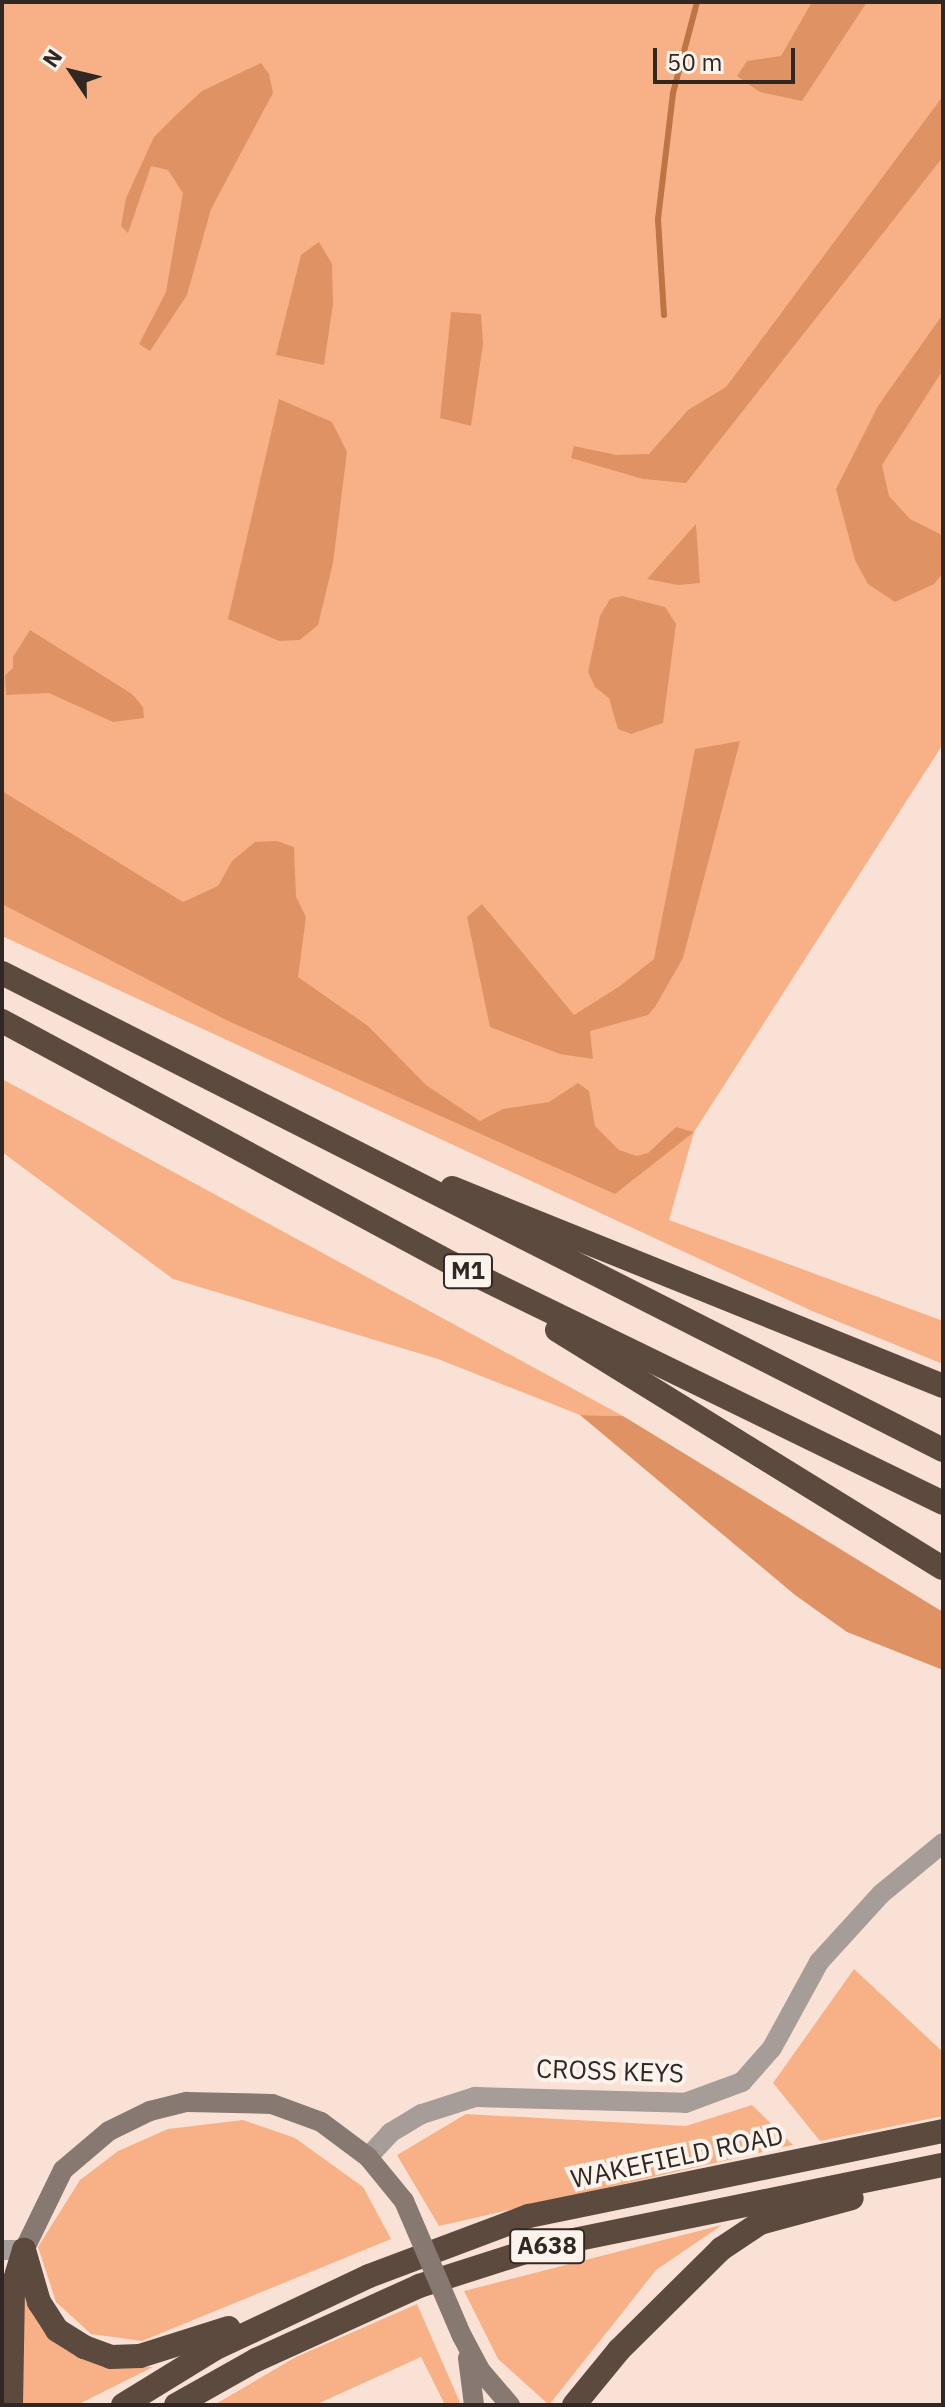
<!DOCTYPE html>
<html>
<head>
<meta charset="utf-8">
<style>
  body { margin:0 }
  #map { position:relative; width:945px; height:2407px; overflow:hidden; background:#f9e2d5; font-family:"IBM Plex Sans",sans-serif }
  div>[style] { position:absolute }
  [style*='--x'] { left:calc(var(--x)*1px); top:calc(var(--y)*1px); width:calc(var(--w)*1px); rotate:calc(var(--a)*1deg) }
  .green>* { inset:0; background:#f8b186 }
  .forest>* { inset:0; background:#df9364 }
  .stream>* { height:6px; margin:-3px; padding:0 3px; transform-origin:3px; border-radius:3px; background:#be7445 }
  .street>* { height:20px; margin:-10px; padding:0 10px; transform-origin:10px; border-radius:10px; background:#a79d98 }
  .secondary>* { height:20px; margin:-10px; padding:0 10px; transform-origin:10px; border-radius:10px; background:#877971 }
  .highway>* { height:24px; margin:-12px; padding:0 12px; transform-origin:12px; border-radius:12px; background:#5d4a3f }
  .secondary-bridge>* { height:20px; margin:-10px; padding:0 10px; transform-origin:10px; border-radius:10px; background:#877971 }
  span { translate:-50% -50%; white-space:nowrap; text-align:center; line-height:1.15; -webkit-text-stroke:8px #fcf3ed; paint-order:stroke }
  .shield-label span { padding:2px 6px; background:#fcf3ed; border:2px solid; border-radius:6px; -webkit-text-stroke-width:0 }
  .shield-label { font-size:24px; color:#312823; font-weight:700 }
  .street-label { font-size:26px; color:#312823 }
  .frame { position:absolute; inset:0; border:4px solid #312823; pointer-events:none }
  .north { position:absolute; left:32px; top:32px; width:80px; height:80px; -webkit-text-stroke:6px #fcf3ed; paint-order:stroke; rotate:305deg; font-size:22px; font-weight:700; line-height:32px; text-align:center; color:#312823 }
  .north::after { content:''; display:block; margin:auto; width:28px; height:36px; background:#312823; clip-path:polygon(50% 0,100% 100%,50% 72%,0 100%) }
  .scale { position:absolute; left:653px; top:48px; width:142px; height:36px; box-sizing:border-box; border:4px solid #312823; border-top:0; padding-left:10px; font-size:24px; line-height:28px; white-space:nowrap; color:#312823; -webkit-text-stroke:6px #fcf3ed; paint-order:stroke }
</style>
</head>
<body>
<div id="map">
  <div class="green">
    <div style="clip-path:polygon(2px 2px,943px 2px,943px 744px,694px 1132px,669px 1220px,943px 1321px,943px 1364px,812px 1311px,2px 936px)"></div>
    <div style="clip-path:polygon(2px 1079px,623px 1416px,580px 1415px,438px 1359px,173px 1279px,2px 1152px)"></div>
    <div style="clip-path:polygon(854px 1969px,943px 2052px,943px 2116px,820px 2141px,773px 2083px)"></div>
    <div style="clip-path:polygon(752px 2105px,793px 2145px,439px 2226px,397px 2155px,466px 2114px,686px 2126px)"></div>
    <div style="clip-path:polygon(243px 2120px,295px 2138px,363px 2187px,391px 2239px,142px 2341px,91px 2334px,56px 2302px,38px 2247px,80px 2180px,118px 2151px,168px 2129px)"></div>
    <div style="clip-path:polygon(722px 2225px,656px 2270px,549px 2405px,498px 2359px,464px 2291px)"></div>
    <div style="clip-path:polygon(24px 2293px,39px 2325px,66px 2350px,103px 2365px,153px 2367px,77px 2405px,21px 2405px)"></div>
    <div style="clip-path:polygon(417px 2304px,461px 2405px,445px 2405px,421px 2357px,315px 2405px,214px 2405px,296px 2357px)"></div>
  </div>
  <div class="forest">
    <div style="clip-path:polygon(812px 2px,867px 2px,802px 101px,760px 92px,737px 76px,747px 61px,781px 56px)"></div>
    <div style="clip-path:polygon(261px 63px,269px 74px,273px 93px,211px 209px,187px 295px,150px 351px,139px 344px,166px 292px,183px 193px,168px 170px,151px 166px,128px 233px,121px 226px,126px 198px,154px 137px,177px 114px,202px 91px)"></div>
    <div style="clip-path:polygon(943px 96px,943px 157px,686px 483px,643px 479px,571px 458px,574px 446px,616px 455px,649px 454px,688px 410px,726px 387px)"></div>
    <div style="clip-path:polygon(319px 242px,332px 264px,333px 304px,324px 365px,276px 355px,301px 255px)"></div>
    <div style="clip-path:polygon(451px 312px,481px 314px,483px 344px,471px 426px,440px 418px)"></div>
    <div style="clip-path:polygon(943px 314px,943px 370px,882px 465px,889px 496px,910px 519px,942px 535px,943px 573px,934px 584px,895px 602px,868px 584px,855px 560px,836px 489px,878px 406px)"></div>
    <div style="clip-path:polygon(279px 399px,332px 422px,347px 452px,333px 563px,318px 625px,300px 640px,279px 641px,228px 619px)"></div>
    <div style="clip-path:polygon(696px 524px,700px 583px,678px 585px,647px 579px)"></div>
    <div style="clip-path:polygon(622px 596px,665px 607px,676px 624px,663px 723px,631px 734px,618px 729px,609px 698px,595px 687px,588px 672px,600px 616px,610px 599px)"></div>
    <div style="clip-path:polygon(30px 630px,132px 694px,143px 707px,144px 718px,113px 722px,49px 693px,6px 695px,5px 675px,13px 668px,13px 657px)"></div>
    <div style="clip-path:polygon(740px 741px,683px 958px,655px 1007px,648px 1015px,590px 1031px,593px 1059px,560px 1054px,490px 1027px,467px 917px,482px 904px,574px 1015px,620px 986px,654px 959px,695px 749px)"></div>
    <div style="clip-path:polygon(2px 791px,183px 902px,218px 886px,232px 861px,255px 842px,277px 841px,294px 847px,296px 897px,306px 917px,298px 977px,368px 1026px,426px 1085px,480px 1121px,503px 1109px,549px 1102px,578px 1083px,589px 1091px,595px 1126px,619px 1150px,637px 1156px,648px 1153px,676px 1127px,694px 1132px,615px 1194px,226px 1020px,2px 904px)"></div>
    <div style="clip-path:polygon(580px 1415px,623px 1416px,943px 1612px,943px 1670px,847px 1632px,795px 1595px)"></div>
  </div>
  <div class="stream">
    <div style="--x:664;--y:315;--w:96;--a:-93.6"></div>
    <div style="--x:658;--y:219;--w:127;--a:-83.2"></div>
    <div style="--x:673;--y:93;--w:94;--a:-75.2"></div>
  </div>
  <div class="street">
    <div style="--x:368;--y:2157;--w:33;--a:-47"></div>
    <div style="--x:390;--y:2133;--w:37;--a:-31"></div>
    <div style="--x:422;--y:2114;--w:56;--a:-17.8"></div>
    <div style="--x:475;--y:2097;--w:210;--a:1.6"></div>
    <div style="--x:685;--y:2103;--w:61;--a:-20.2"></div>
    <div style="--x:742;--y:2082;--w:45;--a:-48.6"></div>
    <div style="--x:772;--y:2048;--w:98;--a:-61.3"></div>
    <div style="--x:819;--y:1962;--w:92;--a:-47.6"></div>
    <div style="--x:881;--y:1894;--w:80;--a:-39.4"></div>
    <div style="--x:2;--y:2250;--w:22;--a:0"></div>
  </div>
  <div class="secondary">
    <div style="--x:24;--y:2250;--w:89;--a:-64"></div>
    <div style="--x:63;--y:2170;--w:60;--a:-40.3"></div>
    <div style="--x:109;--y:2131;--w:46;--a:-26"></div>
    <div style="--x:150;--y:2111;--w:38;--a:-14"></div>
    <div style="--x:187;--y:2102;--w:85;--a:1.3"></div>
    <div style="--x:272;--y:2104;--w:52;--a:20.2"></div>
    <div style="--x:321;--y:2122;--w:59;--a:36.7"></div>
    <div style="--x:368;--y:2157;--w:57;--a:50.7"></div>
    <div style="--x:462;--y:2336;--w:38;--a:62"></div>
    <div style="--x:480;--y:2370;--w:46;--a:49.4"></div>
    <div style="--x:468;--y:2358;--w:47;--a:82.7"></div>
  </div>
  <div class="highway">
    <div style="--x:2;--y:973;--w:1055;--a:26.88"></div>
    <div style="--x:2;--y:1021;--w:510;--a:28.32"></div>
    <div style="--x:451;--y:1263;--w:547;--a:26"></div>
    <div style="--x:452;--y:1188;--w:529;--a:21.96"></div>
    <div style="--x:557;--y:1330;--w:453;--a:31.7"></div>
    <div style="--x:24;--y:2250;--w:54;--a:73.9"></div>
    <div style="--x:39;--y:2302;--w:33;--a:57"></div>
    <div style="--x:57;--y:2330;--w:32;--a:32"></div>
    <div style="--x:84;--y:2347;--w:29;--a:20"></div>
    <div style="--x:111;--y:2357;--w:29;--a:-2"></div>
    <div style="--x:140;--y:2356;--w:93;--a:-17.5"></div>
    <div style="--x:11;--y:2405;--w:119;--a:-89"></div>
    <div style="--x:13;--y:2286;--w:38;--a:-73"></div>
    <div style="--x:123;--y:2405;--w:107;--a:-31.6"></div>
    <div style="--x:214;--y:2349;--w:171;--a:-25.2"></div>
    <div style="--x:369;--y:2276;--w:171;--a:-20.6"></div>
    <div style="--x:529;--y:2216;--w:423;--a:-11.6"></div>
    <div style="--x:176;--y:2405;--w:92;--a:-29.4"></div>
    <div style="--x:256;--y:2360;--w:179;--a:-24.4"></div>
    <div style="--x:419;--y:2286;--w:131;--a:-17.7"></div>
    <div style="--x:544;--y:2246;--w:407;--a:-11.5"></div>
    <div style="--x:574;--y:2405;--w:71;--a:-50.7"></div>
    <div style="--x:619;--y:2350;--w:144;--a:-44.7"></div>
    <div style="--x:721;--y:2249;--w:47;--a:-33.7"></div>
    <div style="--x:760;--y:2223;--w:95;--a:-15.2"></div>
  </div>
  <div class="secondary-bridge">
    <div style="--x:404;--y:2201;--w:147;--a:66.8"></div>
  </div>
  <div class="shield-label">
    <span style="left:468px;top:1271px">M1</span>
    <span style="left:547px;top:2246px">A638</span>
  </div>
  <div class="street-label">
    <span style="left:610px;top:2071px;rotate:2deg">CROSS KEYS</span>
    <span style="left:677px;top:2157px;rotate:-12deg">WAKEFIELD ROAD</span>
  </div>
  <div class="frame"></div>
  <div class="north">N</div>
  <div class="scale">50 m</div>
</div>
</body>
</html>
